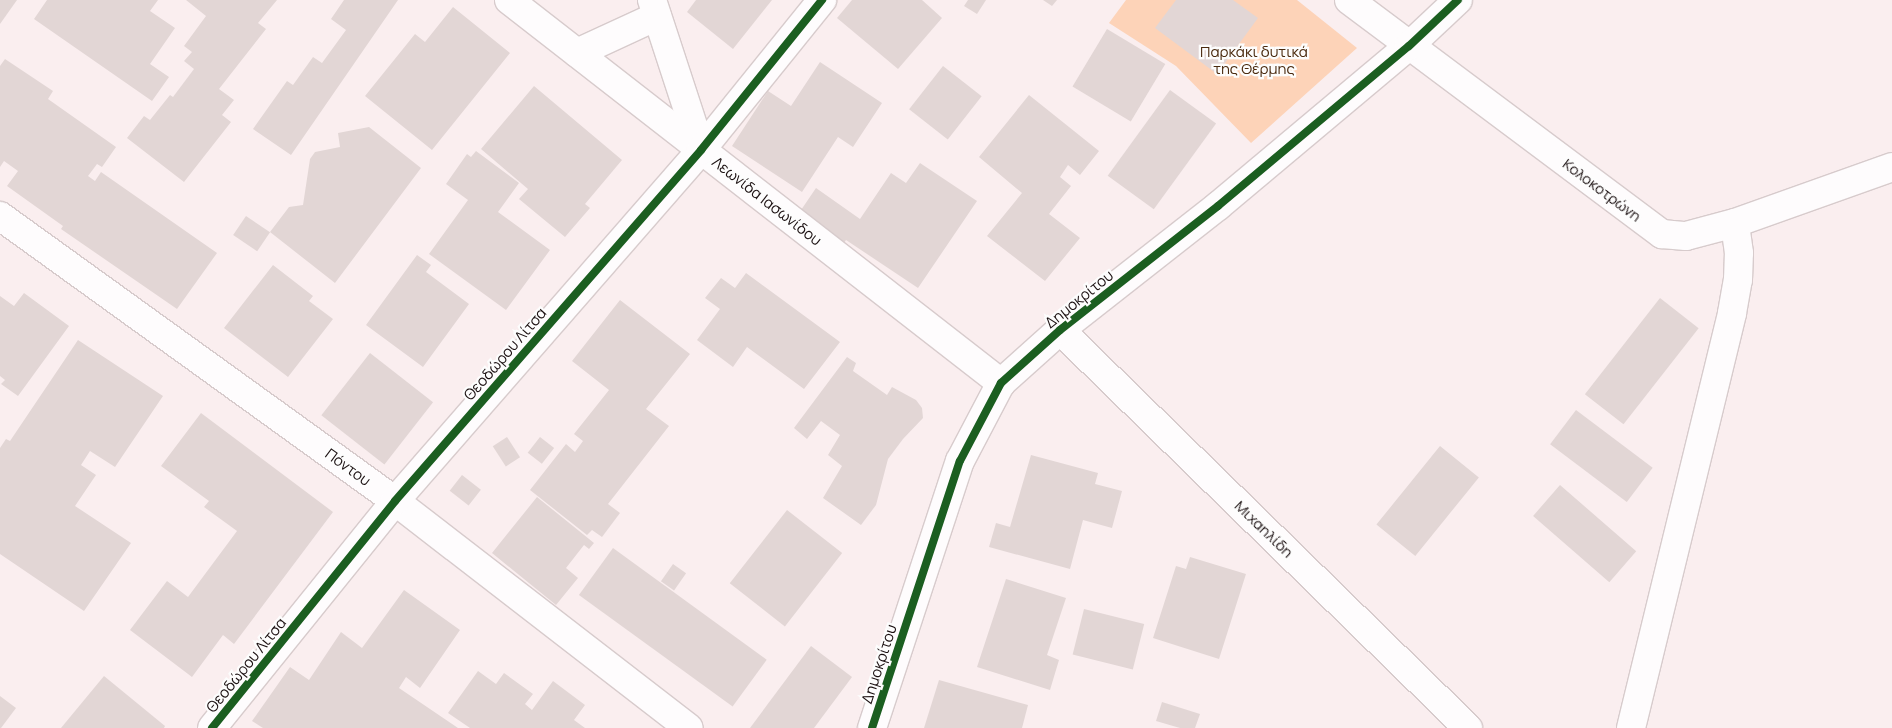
<!DOCTYPE html>
<html>
<head>
<meta charset="utf-8">
<style>
  body { margin:0 }
  #map { position:relative; width:1892px; height:728px; overflow:hidden; background:#faeeef; font-family:Manrope,sans-serif }
  div>[style] { position:absolute }
  [style*='--x'] { left:calc(var(--x)*1px); top:calc(var(--y)*1px); width:calc(var(--w)*1px); rotate:calc(var(--a)*1deg) }
  .green>* { inset:0; background:#fdd3b8 }
  .building>* { inset:0; background:#e2d6d5; transform-origin:0 0 }
  .roads { filter:drop-shadow(1px 0 #d7cbcc) drop-shadow(-1px 0 #d7cbcc) drop-shadow(0 1px #d7cbcc) drop-shadow(0 -1px #d7cbcc) }
  .minor>* { height:28px; margin:-14px; padding:0 14px; transform-origin:14px; border-radius:14px; background:#fefcfd }
  .cycleway>* { height:8px; margin:-4px; padding:0 4px; transform-origin:4px; border-radius:4px; background:#1b5e20 }
  span { translate:-50% -50%; white-space:nowrap; text-align:center; line-height:1.15; -webkit-text-stroke:4.5px #fdfdfd; paint-order:stroke }
  .park-label { font-size:15px; color:#4a2a0e }
  .street-label { font-size:15px; color:#1a0f10 }
</style>
</head>
<body>
<div id="map">
  <div class="green">
    <div style="clip-path:polygon(1126px 0,1297px 0,1357px 48px,1251px 143px,1176px 66px,1109px 23px)"></div>
  </div>
  <div class="building">
    <div style="clip-path:polygon(0 0,17px 0,0 24px)"></div>
    <div style="clip-path:polygon(47px 0,158px 0,150px 11px,175px 28px,150px 64px,169px 77px,152px 101px,34px 19px)"></div>
    <div style="clip-path:polygon(186px 0,277px 0,258px 23px,266px 29px,219px 89px,234px 100px,222px 115px,231px 122px,184px 182px,127px 138px,144px 116px,150px 120px,170px 95px,173px 97px,194px 69px,184px 61px,192px 52px,184px 46px,206px 16px)"></div>
    <div style="clip-path:polygon(344px 0,398px 0,291px 155px,253px 129px,287px 81px,293px 85px,313px 57px,322px 63px,346px 30px,331px 19px)"></div>
    <div style="clip-path:polygon(696px 0,772px 0,733px 49px,687px 12px)"></div>
    <div style="clip-path:polygon(852px 0,922px 0,942px 18px,898px 69px,837px 18px)"></div>
    <div style="clip-path:polygon(968px 0,986px 0,977px 14px,964px 6px)"></div>
    <div style="clip-path:polygon(1043px 0,1057px 0,1052px 6px)"></div>
    <div style="clip-path:polygon(1176px 0,1233px 0,1258px 18px,1217px 74px,1155px 28px)"></div>
    <div style="clip-path:polygon(453px 7px,510px 53px,432px 150px,365px 96px,415px 34px,425px 42px)"></div>
    <div style="left:1107px;top:29px;width:68px;height:67px;rotate:31deg"></div>
    <div style="clip-path:polygon(5px 59px,53px 91px,48px 99px,116px 147px,102px 167px,97px 164px,88px 176px,95px 181px,101px 172px,217px 253px,177px 309px,61px 229px,63px 226px,7px 186px,18px 171px,4px 161px,0 167px,0 66px)"></div>
    <div style="clip-path:polygon(820px 62px,882px 103px,853px 147px,838px 137px,802px 192px,732px 146px,768px 91px,791px 106px)"></div>
    <div style="left:943px;top:66px;width:49px;height:55px;rotate:38deg"></div>
    <div style="clip-path:polygon(534px 86px,622px 160px,585px 204px,590px 208px,565px 237px,519px 199px,528px 189px,481px 149px)"></div>
    <div style="left:1170px;top:90px;width:57px;height:106px;rotate:36deg"></div>
    <div style="clip-path:polygon(1029px 95px,1099px 151px,1080px 175px,1068px 165px,1060px 177px,1071px 186px,1049px 214px,1080px 238px,1045px 281px,987px 236px,1022px 193px,979px 157px)"></div>
    <div style="clip-path:polygon(369px 127px,421px 168px,335px 283px,270px 232px,289px 207px,303px 205px,310px 159px,315px 152px,340px 147px,338px 133px)"></div>
    <div style="clip-path:polygon(476px 151px,519px 183px,498px 212px,550px 250px,506px 310px,429px 254px,468px 200px,446px 184px,467px 154px,471px 157px)"></div>
    <div style="clip-path:polygon(920px 163px,977px 201px,918px 288px,846px 240px,844px 243px,799px 213px,816px 188px,860px 219px,891px 173px,906px 183px)"></div>
    <div style="left:246px;top:216px;width:29px;height:23px;rotate:34deg"></div>
    <div style="clip-path:polygon(417px 255px,431px 265px,426px 272px,469px 304px,423px 367px,366px 325px)"></div>
    <div style="clip-path:polygon(273px 265px,313px 296px,309px 301px,333px 319px,288px 377px,224px 328px)"></div>
    <div style="clip-path:polygon(746px 273px,840px 342px,804px 389px,747px 347px,733px 367px,697px 340px,720px 309px,705px 298px,721px 278px,735px 288px)"></div>
    <div style="clip-path:polygon(24px 293px,69px 326px,18px 396px,1px 384px,5px 380px,0 376px,0 296px,14px 306px)"></div>
    <div style="left:1660px;top:298px;width:49px;height:122px;rotate:38deg"></div>
    <div style="clip-path:polygon(620px 300px,690px 354px,646px 409px,669px 426px,608px 504px,620px 513px,602px 537px,592px 530px,587px 535px,530px 490px,566px 444px,575px 452px,583px 441px,574px 434px,609px 390px,572px 361px)"></div>
    <div style="clip-path:polygon(78px 340px,163px 396px,115px 467px,90px 451px,81px 465px,96px 475px,75px 506px,131px 543px,84px 611px,0 554px,0 448px,6px 439px,10px 441px)"></div>
    <div style="left:370px;top:353px;width:80px;height:79px;rotate:38deg"></div>
    <div style="clip-path:polygon(847px 357px,856px 363px,853px 371px,887px 395px,892px 387px,916px 400px,922px 408px,923px 418px,903px 439px,888px 459px,876px 505px,861px 525px,823px 498px,842px 466px,828px 455px,840px 435px,821px 421px,807px 439px,794px 428px)"></div>
    <div style="left:1576px;top:410px;width:96px;height:43px;rotate:37deg"></div>
    <div style="clip-path:polygon(201px 413px,333px 512px,234px 644px,223px 635px,192px 677px,130px 630px,167px 581px,188px 597px,237px 531px,204px 507px,209px 501px,161px 466px)"></div>
    <div style="left:507px;top:437px;width:24px;height:17px;rotate:57deg"></div>
    <div style="left:540px;top:437px;width:18px;height:20px;rotate:38deg"></div>
    <div style="left:1440px;top:446px;width:50px;height:101px;rotate:39deg"></div>
    <div style="clip-path:polygon(1031px 455px,1098px 473px,1095px 484px,1122px 491px,1112px 528px,1083px 520px,1070px 569px,989px 547px,996px 523px,1010px 527px)"></div>
    <div style="left:462px;top:475px;width:24px;height:20px;rotate:38deg"></div>
    <div style="left:1560px;top:485px;width:101px;height:41px;rotate:41deg"></div>
    <div style="clip-path:polygon(537px 497px,594px 543px,589px 549px,584px 545px,566px 568px,578px 578px,556px 605px,492px 553px)"></div>
    <div style="left:787px;top:510px;width:70px;height:93px;rotate:38deg"></div>
    <div style="left:613px;top:548px;width:190px;height:58px;rotate:36deg"></div>
    <div style="clip-path:polygon(1190px 557px,1246px 574px,1219px 659px,1153px 638px,1176px 566px,1186px 569px)"></div>
    <div style="left:673px;top:564px;width:16px;height:21px;rotate:35deg"></div>
    <div style="clip-path:polygon(1006px 579px,1066px 598px,1047px 655px,1059px 660px,1050px 690px,977px 667px)"></div>
    <div style="clip-path:polygon(404px 590px,460px 630px,420px 688px,406px 677px,399px 688px,458px 728px,263px 728px,252px 721px,290px 667px,309px 680px,341px 632px,362px 648px)"></div>
    <div style="left:1084px;top:609px;width:62px;height:47px;rotate:14deg"></div>
    <div style="clip-path:polygon(811px 646px,852px 677px,814px 728px,750px 728px)"></div>
    <div style="clip-path:polygon(478px 671px,496px 684px,504px 673px,533px 694px,525px 704px,532px 710px,553px 681px,585px 705px,574px 720px,585px 728px,470px 728px,448px 713px)"></div>
    <div style="clip-path:polygon(104px 676px,165px 726px,164px 728px,61px 728px)"></div>
    <div style="clip-path:polygon(939px 680px,1028px 705px,1022px 728px,924px 728px)"></div>
    <div style="clip-path:polygon(0 696px,16px 708px,1px 728px,0 728px)"></div>
    <div style="clip-path:polygon(1162px 702px,1200px 714px,1195px 728px,1180px 728px,1156px 721px)"></div>
  </div>
  <div class="roads">
    <div class="minor">
      <div style="--x:509;--y:0;--w:624;--a:37.9"></div>
      <div style="--x:652;--y:0;--w:158;--a:71.9"></div>
      <div style="--x:1349;--y:0;--w:391;--a:36.8"></div>
      <div style="--x:1662;--y:234;--w:24;--a:5"></div>
      <div style="--x:1686;--y:236;--w:51;--a:-14.9"></div>
      <div style="--x:1735;--y:223;--w:167;--a:-19.6"></div>
      <div style="--x:577;--y:53;--w:88;--a:-24.8"></div>
      <div style="--x:0;--y:216;--w:487;--a:35.8"></div>
      <div style="--x:395;--y:501;--w:371;--a:37.7"></div>
      <div style="--x:1060;--y:330;--w:570;--a:44.29"></div>
      <div style="--x:212;--y:728;--w:292;--a:-51.1"></div>
      <div style="--x:395;--y:501;--w:466;--a:-48.9"></div>
      <div style="--x:701;--y:150;--w:193;--a:-51.1"></div>
      <div style="--x:872;--y:728;--w:281;--a:-71.8"></div>
      <div style="--x:960;--y:461;--w:88;--a:-62.3"></div>
      <div style="--x:1001;--y:383;--w:79;--a:-41.9"></div>
      <div style="--x:1060;--y:330;--w:201;--a:-38.1"></div>
      <div style="--x:1218;--y:206;--w:249;--a:-40"></div>
      <div style="--x:1409;--y:46;--w:67;--a:-43.2"></div>
      <div style="--x:1631;--y:728;--w:427;--a:-76.3"></div>
      <div style="--x:1732;--y:313;--w:34;--a:-80"></div>
      <div style="--x:1738;--y:280;--w:27;--a:-88"></div>
      <div style="--x:1739;--y:253;--w:30;--a:-98"></div>
    </div>
  </div>
  <div class="cycleway">
    <div style="--x:212;--y:728;--w:292;--a:-51.1"></div>
    <div style="--x:395;--y:501;--w:466;--a:-48.9"></div>
    <div style="--x:701;--y:150;--w:193;--a:-51.1"></div>
    <div style="--x:872;--y:728;--w:281;--a:-71.8"></div>
    <div style="--x:960;--y:461;--w:88;--a:-62.3"></div>
    <div style="--x:1001;--y:383;--w:79;--a:-41.9"></div>
    <div style="--x:1060;--y:330;--w:201;--a:-38.1"></div>
    <div style="--x:1218;--y:206;--w:249;--a:-40"></div>
    <div style="--x:1409;--y:46;--w:67;--a:-43.2"></div>
  </div>
  <div class="park-label">
    <span style="left:1254px;top:60px">Παρκάκι δυτικά<br>της Θέρμης</span>
  </div>
  <div class="street-label">
    <span style="left:1602px;top:190px;rotate:37deg">Κολοκοτρώνη</span>
    <span style="left:767px;top:201px;rotate:38deg">Λεωνίδα Ιασωνίδου</span>
    <span style="left:1079px;top:299px;rotate:-39deg">Δημοκρίτου</span>
    <span style="left:505px;top:354px;rotate:-49deg">Θεοδώρου Λίτσα</span>
    <span style="left:348px;top:467px;rotate:36deg">Πόντου</span>
    <span style="left:1264px;top:529px;rotate:44deg">Μιχαηλίδη</span>
    <span style="left:879px;top:664px;rotate:-72deg">Δημοκρίτου</span>
    <span style="left:246px;top:665px;rotate:-51deg">Θεοδώρου Λίτσα</span>
  </div>
</div>
</body>
</html>
